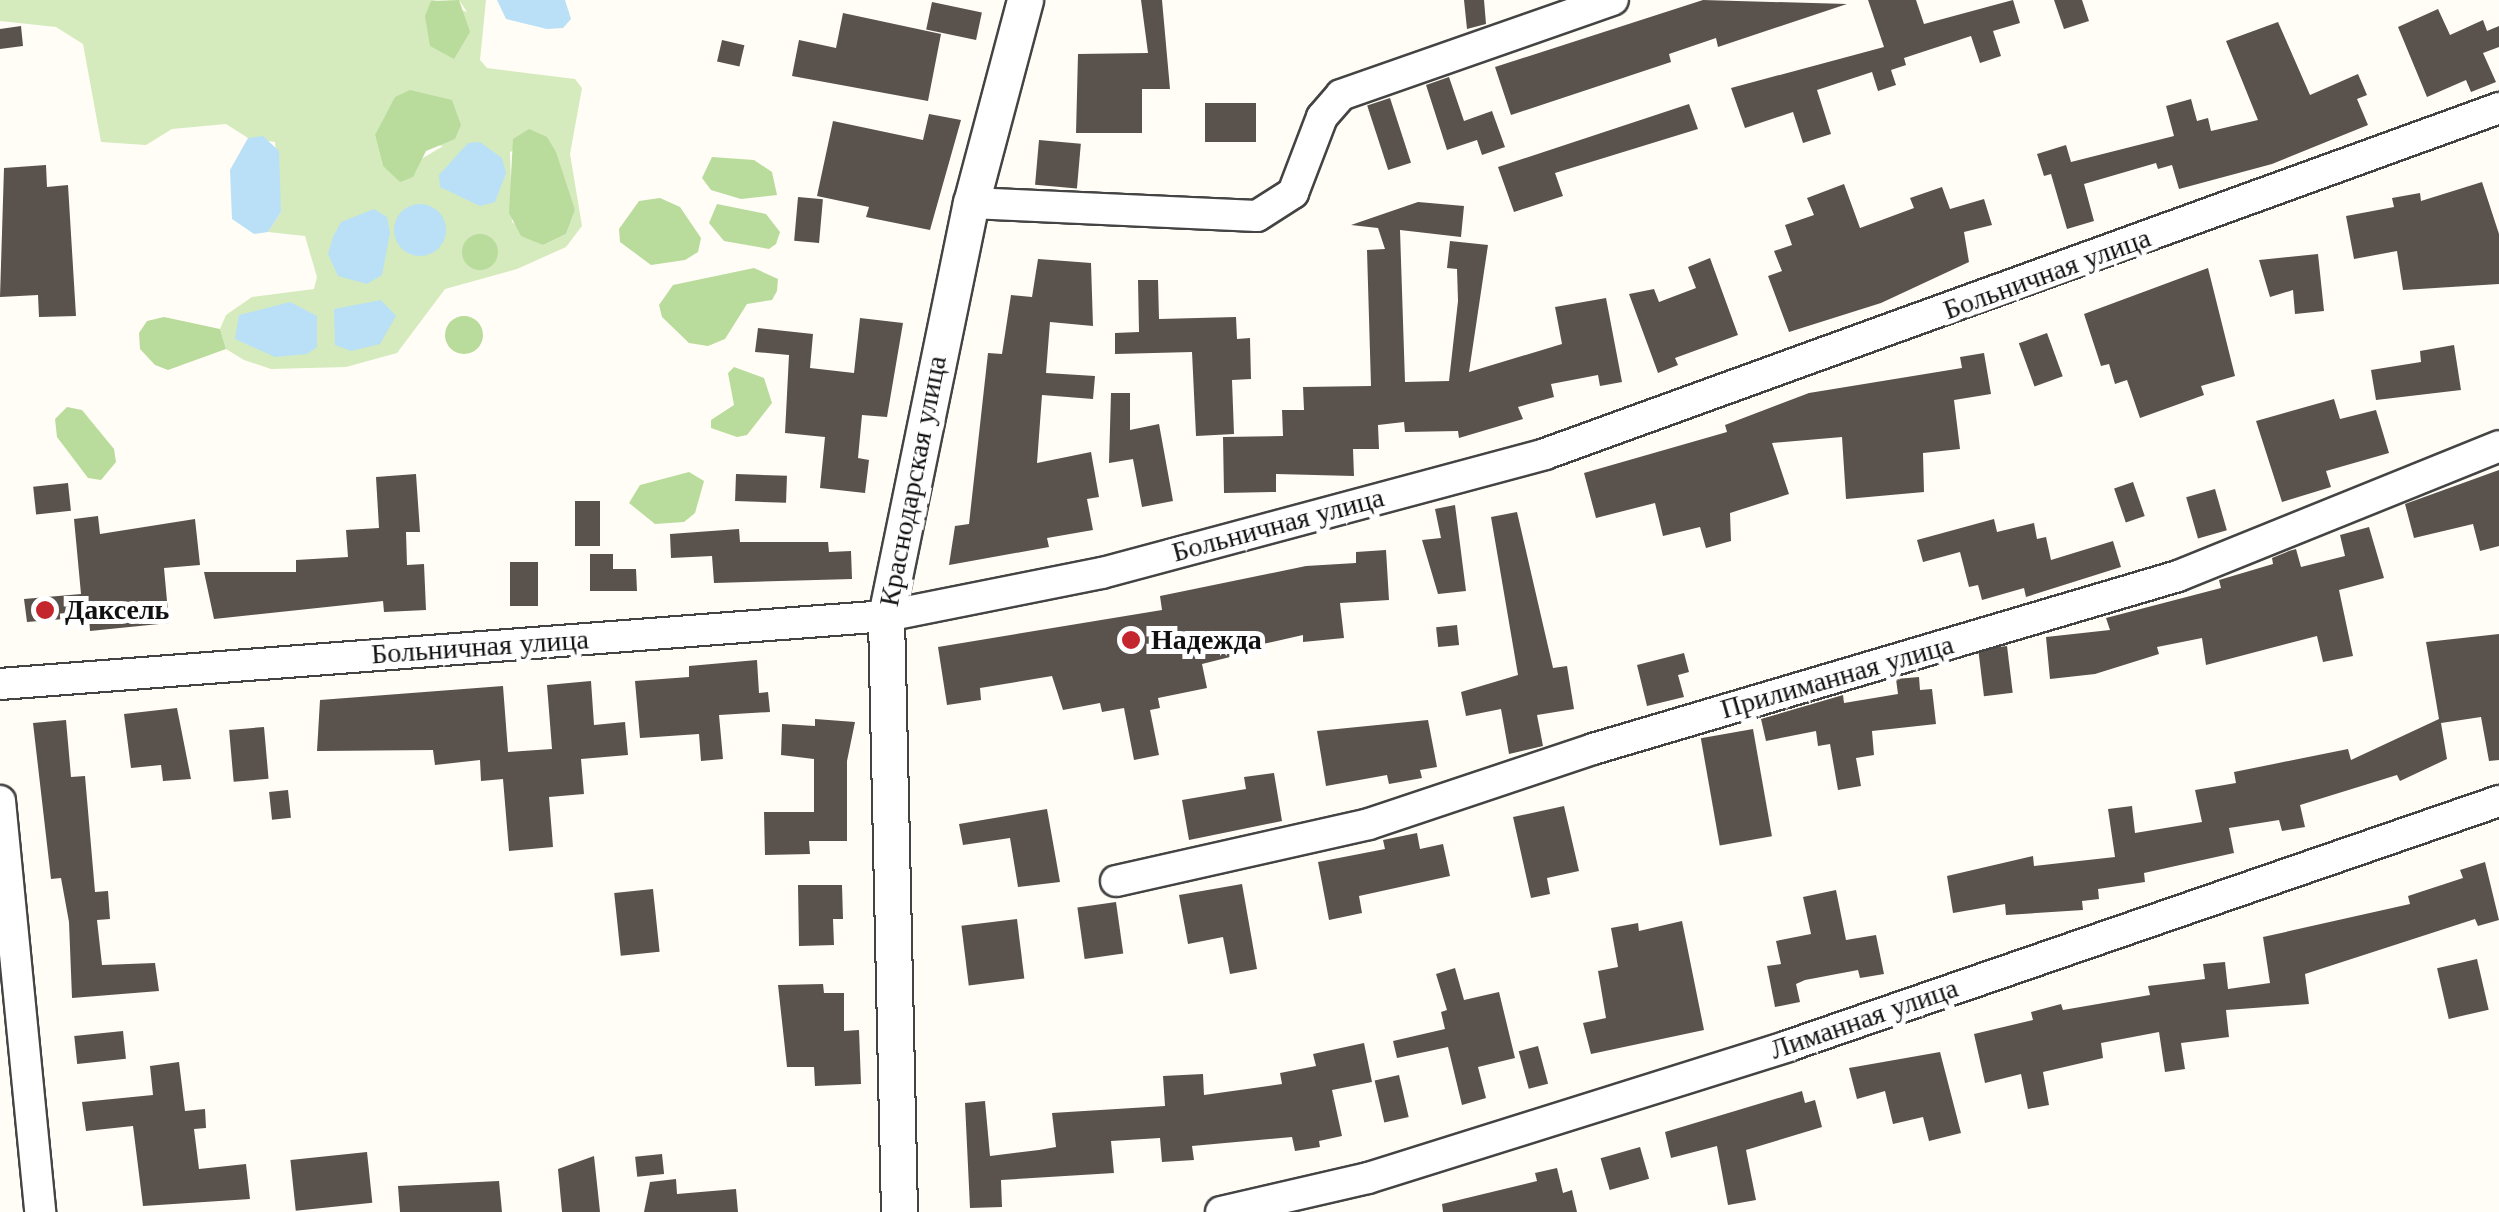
<!DOCTYPE html>
<html>
<head>
<meta charset="utf-8">
<style>
  body { margin:0 }
  #map { position:relative; width:2499px; height:1212px; overflow:hidden; background:#fffdf5; font-family:"Libre Baskerville",serif }
  div>[style] { position:absolute }
  [style*='--x'] { left:calc(var(--x)*1px); top:calc(var(--y)*1px); width:calc(var(--w)*1px); rotate:calc(var(--a)*1deg) }
  .green>* { inset:0; background:#d5ebbd }
  .forest>* { inset:0; background:#b9dc9c }
  .round { border-radius:50% }
  .water>* { inset:0; background:#b9e0f7 }
  .building>* { inset:0; background:#5a524d; transform-origin:0 0 }
  .roads { filter:drop-shadow(2px 0 #444) drop-shadow(-2px 0 #444) drop-shadow(0 2px #444) drop-shadow(0 -2px #444) }
  .minor>* { height:30px; margin:-15px; padding:0 15px; transform-origin:15px; border-radius:15px; background:#fff }
  .tertiary>* { height:35px; margin:-17.5px; padding:0 17.5px; transform-origin:17.5px; border-radius:17.5px; background:#fff }
  .dots>* { width:28px; height:28px; translate:-50% -50%; box-sizing:border-box; border:5px solid #fff; border-radius:50% }
  span { translate:-50% -50%; white-space:nowrap; text-align:center; line-height:1.15; -webkit-text-stroke:10px #fff; paint-order:stroke }
  .street-label { font-size:28px; color:#111 }
  .poi-label { font-size:28px; color:#111; font-weight:700 }
  .left { translate:0 -50%; text-align:left }
</style>
</head>
<body>
<div id="map">
  <div class="green">
    <div style="clip-path:polygon(evenodd,0 0,434px 0,467px 12px,459px 0,486px 0,480px 60px,487px 68px,575px 79px,582px 88px,570px 154px,582px 226px,566px 247px,517px 269px,445px 289px,397px 353px,346px 367px,271px 369px,244px 360px,226px 349px,220px 329px,226px 315px,252px 297px,314px 289px,317px 277px,305px 236px,268px 232px,281px 212px,275px 142px,248px 138px,226px 124px,172px 129px,146px 145px,101px 142px,83px 44px,56px 27px,0 21px,0 0,375px 135px,443px 146px,418px 161px,383px 166px,375px 135px,0 0,547px 137px,575px 210px,566px 234px,543px 245px,512px 222px,510px 152px,547px 137px)"></div>
  </div>
  <div class="forest">
    <div style="clip-path:polygon(459px 0,470px 32px,454px 59px,430px 46px,425px 16px,431px 1px)"></div>
    <div style="clip-path:polygon(410px 90px,452px 100px,461px 125px,455px 139px,426px 151px,413px 177px,400px 182px,383px 166px,375px 135px,395px 97px)"></div>
    <div style="clip-path:polygon(529px 129px,547px 137px,556px 152px,575px 210px,566px 234px,543px 245px,521px 236px,509px 213px,513px 139px)"></div>
    <div style="clip-path:polygon(712px 157px,754px 160px,772px 172px,777px 195px,741px 199px,711px 190px,702px 178px)"></div>
    <div style="clip-path:polygon(660px 198px,680px 207px,701px 238px,698px 252px,685px 260px,651px 265px,620px 242px,619px 229px,639px 201px)"></div>
    <div style="clip-path:polygon(717px 204px,766px 214px,780px 232px,776px 244px,769px 249px,724px 241px,709px 223px)"></div>
    <div class="round" style="left:462px;top:234px;width:36px;height:36px"></div>
    <div style="clip-path:polygon(754px 268px,778px 279px,777px 291px,772px 300px,747px 304px,725px 339px,708px 346px,689px 343px,662px 317px,659px 305px,673px 285px)"></div>
    <div class="round" style="left:445px;top:316px;width:38px;height:38px"></div>
    <div style="clip-path:polygon(164px 317px,220px 329px,226px 349px,168px 370px,155px 365px,140px 349px,139px 333px,147px 321px)"></div>
    <div style="clip-path:polygon(734px 367px,764px 378px,772px 403px,747px 435px,737px 437px,711px 428px,711px 420px,734px 405px,728px 373px)"></div>
    <div style="clip-path:polygon(67px 407px,82px 410px,114px 449px,116px 462px,101px 480px,88px 478px,57px 437px,55px 419px)"></div>
    <div style="clip-path:polygon(689px 472px,704px 481px,695px 513px,684px 522px,655px 524px,629px 503px,640px 485px)"></div>
  </div>
  <div class="water">
    <div style="clip-path:polygon(497px 0,565px 0,571px 19px,563px 28px,547px 29px,506px 19px)"></div>
    <div style="clip-path:polygon(263px 136px,279px 151px,281px 212px,268px 232px,254px 234px,232px 219px,230px 170px,248px 138px)"></div>
    <div style="clip-path:polygon(480px 142px,502px 158px,506px 173px,495px 202px,480px 206px,440px 187px,439px 175px,468px 143px)"></div>
    <div class="round" style="left:394px;top:204px;width:52px;height:52px"></div>
    <div style="clip-path:polygon(374px 209px,387px 217px,390px 233px,382px 275px,367px 284px,338px 276px,328px 254px,333px 237px,341px 222px)"></div>
    <div style="clip-path:polygon(381px 300px,396px 316px,380px 344px,351px 351px,335px 345px,334px 309px)"></div>
    <div style="clip-path:polygon(290px 302px,317px 316px,317px 347px,307px 354px,275px 357px,235px 339px,239px 315px)"></div>
  </div>
  <div class="building">
    <div style="clip-path:polygon(1141px 0,1162px 0,1170px 89px,1142px 89px,1142px 133px,1076px 133px,1078px 54px,1148px 53px)"></div>
    <div style="clip-path:polygon(1464px 0,1484px 0,1486px 24px,1467px 29px)"></div>
    <div style="clip-path:polygon(1703px 0,1847px 4px,1718px 47px,1716px 38px,1669px 54px,1671px 62px,1511px 115px,1495px 67px)"></div>
    <div style="clip-path:polygon(1868px 0,1916px 0,1924px 24px,2013px 0,2020px 23px,1993px 31px,2001px 56px,1980px 63px,1971px 36px,1904px 58px,1906px 65px,1891px 70px,1896px 85px,1878px 91px,1872px 72px,1817px 90px,1831px 134px,1803px 143px,1793px 112px,1745px 128px,1731px 88px,1884px 47px)"></div>
    <div style="clip-path:polygon(2054px 0,2082px 0,2089px 21px,2064px 29px)"></div>
    <div style="left:932px;top:2px;width:51px;height:28px;rotate:12deg"></div>
    <div style="clip-path:polygon(2438px 9px,2450px 35px,2483px 20px,2487px 31px,2499px 26px,2499px 47px,2483px 53px,2496px 82px,2471px 92px,2466px 80px,2427px 97px,2398px 27px)"></div>
    <div style="clip-path:polygon(843px 13px,941px 34px,928px 101px,792px 76px,799px 40px,836px 48px)"></div>
    <div style="clip-path:polygon(2278px 22px,2310px 95px,2358px 74px,2367px 95px,2357px 99px,2368px 125px,2272px 164px,2179px 189px,2172px 165px,2158px 169px,2156px 163px,2084px 184px,2094px 221px,2067px 229px,2051px 174px,2044px 176px,2037px 154px,2066px 145px,2071px 162px,2174px 136px,2166px 106px,2191px 99px,2197px 121px,2208px 118px,2211px 131px,2258px 120px,2226px 41px)"></div>
    <div style="clip-path:polygon(21px 26px,23px 46px,0 49px,0 29px)"></div>
    <div style="left:722px;top:40px;width:23px;height:22px;rotate:13deg"></div>
    <div style="clip-path:polygon(1449px 77px,1464px 121px,1492px 111px,1505px 147px,1482px 155px,1477px 140px,1447px 150px,1426px 85px)"></div>
    <div style="left:1390px;top:98px;width:68px;height:24px;rotate:72deg"></div>
    <div style="left:1205px;top:103px;width:51px;height:39px"></div>
    <div style="clip-path:polygon(1689px 104px,1698px 129px,1555px 173px,1563px 196px,1514px 212px,1498px 167px)"></div>
    <div style="clip-path:polygon(929px 114px,961px 120px,930px 230px,866px 217px,869px 207px,817px 196px,833px 121px,923px 140px)"></div>
    <div style="left:1039px;top:140px;width:42px;height:45px;rotate:5deg"></div>
    <div style="clip-path:polygon(46px 165px,47px 187px,68px 185px,76px 316px,39px 317px,38px 295px,0 297px,4px 168px)"></div>
    <div style="clip-path:polygon(2482px 182px,2499px 234px,2499px 284px,2403px 290px,2397px 251px,2354px 259px,2346px 216px,2394px 207px,2392px 198px,2420px 193px,2421px 201px)"></div>
    <div style="clip-path:polygon(1844px 184px,1860px 228px,1914px 208px,1910px 198px,1942px 187px,1950px 209px,1984px 199px,1992px 225px,1964px 232px,1969px 262px,1881px 303px,1789px 332px,1768px 276px,1782px 271px,1774px 251px,1792px 245px,1785px 225px,1814px 215px,1807px 198px)"></div>
    <div style="left:798px;top:197px;width:25px;height:44px;rotate:5deg"></div>
    <div style="clip-path:polygon(1418px 202px,1464px 206px,1461px 237px,1400px 230px,1405px 382px,1449px 381px,1458px 301px,1457px 269px,1447px 268px,1450px 241px,1488px 245px,1469px 372px,1562px 344px,1555px 307px,1606px 298px,1622px 382px,1600px 386px,1598px 375px,1551px 384px,1554px 397px,1518px 407px,1523px 419px,1459px 438px,1458px 431px,1405px 432px,1404px 422px,1378px 425px,1379px 449px,1353px 449px,1354px 476px,1276px 474px,1276px 492px,1224px 493px,1223px 437px,1283px 436px,1282px 410px,1304px 410px,1303px 387px,1371px 386px,1367px 250px,1385px 249px,1378px 228px,1351px 225px)"></div>
    <div style="clip-path:polygon(2318px 254px,2324px 311px,2295px 314px,2293px 290px,2270px 297px,2259px 260px)"></div>
    <div style="clip-path:polygon(1710px 258px,1738px 335px,1675px 358px,1678px 365px,1658px 373px,1629px 294px,1654px 289px,1659px 302px,1696px 288px,1688px 267px)"></div>
    <div style="clip-path:polygon(1038px 259px,1091px 263px,1093px 326px,1050px 322px,1046px 373px,1095px 376px,1093px 399px,1042px 395px,1037px 463px,1091px 452px,1099px 497px,1087px 499px,1093px 530px,1047px 538px,1049px 547px,949px 565px,955px 526px,969px 524px,988px 353px,1002px 354px,1011px 295px,1032px 297px)"></div>
    <div style="clip-path:polygon(2208px 268px,2235px 376px,2201px 386px,2204px 395px,2140px 418px,2127px 380px,2115px 384px,2109px 364px,2101px 366px,2084px 314px)"></div>
    <div style="clip-path:polygon(1138px 280px,1158px 280px,1159px 319px,1236px 317px,1237px 339px,1250px 338px,1251px 379px,1232px 380px,1234px 434px,1196px 436px,1192px 352px,1115px 354px,1115px 333px,1139px 332px)"></div>
    <div style="clip-path:polygon(860px 318px,903px 323px,887px 417px,862px 415px,858px 458px,869px 460px,865px 493px,820px 488px,825px 437px,785px 433px,789px 355px,755px 352px,758px 328px,813px 334px,810px 368px,854px 373px)"></div>
    <div style="left:2047px;top:333px;width:46px;height:30px;rotate:70deg"></div>
    <div style="clip-path:polygon(2454px 345px,2461px 390px,2376px 400px,2371px 370px,2421px 362px,2420px 351px)"></div>
    <div style="clip-path:polygon(1984px 353px,1991px 394px,1954px 400px,1960px 449px,1923px 453px,1924px 492px,1846px 499px,1842px 437px,1772px 443px,1789px 494px,1730px 513px,1731px 541px,1706px 548px,1700px 527px,1663px 536px,1655px 503px,1596px 518px,1584px 473px,1727px 432px,1725px 425px,1809px 393px,1962px 368px,1960px 357px)"></div>
    <div style="clip-path:polygon(1111px 393px,1130px 393px,1130px 430px,1159px 424px,1173px 501px,1142px 507px,1133px 459px,1109px 463px)"></div>
    <div style="clip-path:polygon(2334px 399px,2340px 419px,2376px 410px,2389px 453px,2326px 471px,2331px 487px,2282px 502px,2256px 421px)"></div>
    <div style="clip-path:polygon(2499px 470px,2499px 546px,2480px 551px,2473px 524px,2414px 538px,2405px 504px)"></div>
    <div style="clip-path:polygon(416px 474px,420px 532px,406px 532px,407px 565px,424px 564px,426px 610px,384px 612px,383px 601px,214px 619px,204px 572px,296px 572px,296px 560px,348px 557px,346px 530px,379px 528px,376px 477px)"></div>
    <div style="left:736px;top:474px;width:51px;height:27px;rotate:2deg"></div>
    <div style="left:2133px;top:482px;width:36px;height:20px;rotate:71deg"></div>
    <div style="left:68px;top:483px;width:28px;height:35px;rotate:84deg"></div>
    <div style="left:2215px;top:489px;width:43px;height:30px;rotate:74deg"></div>
    <div style="left:575px;top:501px;width:25px;height:45px"></div>
    <div style="clip-path:polygon(1455px 505px,1466px 591px,1438px 594px,1422px 540px,1441px 538px,1435px 509px)"></div>
    <div style="clip-path:polygon(1517px 512px,1553px 668px,1567px 666px,1574px 709px,1537px 715px,1543px 746px,1509px 754px,1501px 709px,1466px 716px,1461px 692px,1518px 675px,1491px 517px)"></div>
    <div style="clip-path:polygon(98px 516px,100px 534px,195px 519px,200px 565px,164px 568px,169px 623px,90px 631px,89px 617px,27px 622px,24px 599px,81px 594px,74px 519px)"></div>
    <div style="clip-path:polygon(1994px 519px,1997px 532px,2034px 523px,2037px 539px,2046px 537px,2051px 560px,2113px 541px,2121px 567px,2026px 597px,2024px 588px,1982px 600px,1978px 585px,1969px 587px,1960px 552px,1923px 562px,1917px 540px)"></div>
    <div style="clip-path:polygon(2369px 527px,2384px 578px,2339px 590px,2353px 656px,2323px 662px,2317px 636px,2206px 665px,2202px 638px,2157px 647px,2159px 654px,2095px 674px,2050px 679px,2046px 637px,2110px 630px,2106px 618px,2221px 588px,2219px 580px,2273px 564px,2272px 558px,2289px 551px,2296px 549px,2301px 567px,2345px 556px,2340px 535px)"></div>
    <div style="clip-path:polygon(739px 529px,740px 542px,828px 542px,829px 552px,851px 551px,852px 579px,714px 583px,712px 556px,671px 558px,670px 534px)"></div>
    <div style="clip-path:polygon(1386px 550px,1389px 600px,1340px 603px,1344px 638px,1303px 642px,1303px 635px,1245px 648px,1246px 653px,1202px 664px,1207px 688px,1158px 698px,1160px 708px,1150px 710px,1159px 755px,1134px 760px,1124px 708px,1102px 712px,1100px 703px,1063px 710px,1052px 676px,980px 688px,981px 700px,947px 705px,938px 647px,1162px 610px,1160px 596px,1306px 566px,1356px 563px,1356px 552px)"></div>
    <div style="clip-path:polygon(590px 554px,613px 554px,613px 569px,636px 569px,637px 591px,590px 591px)"></div>
    <div style="left:510px;top:562px;width:28px;height:44px"></div>
    <div style="left:1457px;top:625px;width:20px;height:21px;rotate:84deg"></div>
    <div style="clip-path:polygon(2499px 634px,2499px 760px,2489px 761px,2481px 717px,2441px 723px,2447px 759px,2400px 781px,2397px 775px,2300px 805px,2305px 827px,2282px 831px,2279px 820px,2229px 828px,2234px 853px,2144px 873px,2145px 882px,2098px 889px,2099px 899px,2082px 901px,2083px 910px,2006px 915px,2005px 904px,1953px 913px,1947px 876px,2033px 856px,2034px 866px,2115px 857px,2108px 809px,2132px 806px,2135px 833px,2202px 822px,2195px 790px,2236px 783px,2234px 772px,2348px 749px,2351px 760px,2439px 719px,2426px 642px)"></div>
    <div style="left:2007px;top:646px;width:47px;height:29px;rotate:83deg"></div>
    <div style="clip-path:polygon(1684px 653px,1689px 672px,1678px 675px,1684px 697px,1647px 706px,1637px 665px)"></div>
    <div style="clip-path:polygon(757px 660px,759px 693px,768px 692px,770px 712px,719px 715px,723px 759px,701px 761px,699px 734px,640px 738px,635px 681px,689px 677px,689px 666px)"></div>
    <div style="clip-path:polygon(1919px 677px,1920px 690px,1932px 689px,1936px 724px,1872px 731px,1874px 755px,1856px 758px,1861px 786px,1838px 790px,1830px 744px,1818px 746px,1816px 731px,1766px 741px,1761px 719px,1843px 695px,1844px 703px,1898px 694px,1896px 679px)"></div>
    <div style="clip-path:polygon(591px 681px,594px 725px,625px 722px,628px 755px,581px 759px,584px 794px,549px 797px,553px 847px,509px 851px,503px 779px,481px 781px,480px 760px,435px 765px,433px 750px,317px 751px,320px 700px,503px 686px,508px 752px,552px 749px,547px 685px)"></div>
    <div style="clip-path:polygon(177px 708px,191px 779px,163px 781px,161px 765px,131px 768px,124px 714px)"></div>
    <div style="clip-path:polygon(815px 719px,855px 722px,847px 761px,847px 841px,809px 841px,810px 854px,765px 855px,764px 812px,814px 812px,814px 759px,781px 755px,782px 724px,815px 726px)"></div>
    <div style="clip-path:polygon(66px 720px,71px 777px,85px 776px,95px 892px,108px 891px,110px 919px,97px 920px,102px 965px,155px 963px,159px 991px,72px 998px,69px 922px,61px 878px,51px 879px,33px 723px)"></div>
    <div style="clip-path:polygon(1428px 720px,1437px 767px,1420px 770px,1422px 778px,1389px 784px,1387px 775px,1326px 786px,1317px 731px)"></div>
    <div style="left:264px;top:727px;width:52px;height:35px;rotate:85deg"></div>
    <div style="left:1753px;top:729px;width:109px;height:53px;rotate:80deg"></div>
    <div style="clip-path:polygon(1274px 773px,1282px 821px,1189px 840px,1182px 800px,1246px 789px,1244px 777px)"></div>
    <div style="left:288px;top:790px;width:28px;height:19px;rotate:84deg"></div>
    <div style="clip-path:polygon(1564px 806px,1579px 871px,1547px 878px,1550px 894px,1531px 898px,1513px 817px)"></div>
    <div style="clip-path:polygon(1047px 809px,1060px 882px,1018px 887px,1010px 838px,963px 845px,959px 824px)"></div>
    <div style="clip-path:polygon(1417px 833px,1420px 849px,1443px 844px,1450px 876px,1359px 896px,1362px 913px,1329px 920px,1318px 862px,1385px 849px,1383px 840px)"></div>
    <div style="clip-path:polygon(2485px 862px,2499px 920px,2478px 926px,2475px 919px,2305px 974px,2309px 1004px,2226px 1010px,2229px 1037px,2181px 1043px,2185px 1069px,2165px 1072px,2159px 1032px,2101px 1043px,2103px 1058px,2043px 1072px,2049px 1105px,2028px 1109px,2021px 1074px,1985px 1083px,1974px 1034px,2033px 1020px,2031px 1012px,2061px 1004px,2063px 1010px,2150px 995px,2148px 986px,2205px 979px,2203px 964px,2225px 962px,2228px 989px,2270px 983px,2263px 937px,2410px 904px,2408px 896px,2463px 878px,2460px 870px)"></div>
    <div style="clip-path:polygon(1242px 884px,1257px 969px,1230px 974px,1223px 937px,1188px 944px,1179px 895px)"></div>
    <div style="clip-path:polygon(798px 885px,842px 885px,843px 919px,833px 919px,834px 945px,799px 946px)"></div>
    <div style="left:653px;top:889px;width:63px;height:39px;rotate:84deg"></div>
    <div style="clip-path:polygon(1836px 890px,1846px 940px,1876px 935px,1884px 974px,1860px 978px,1858px 970px,1805px 980px,1796px 984px,1800px 1002px,1775px 1007px,1767px 966px,1781px 964px,1776px 941px,1811px 934px,1803px 897px)"></div>
    <div style="left:1116px;top:902px;width:52px;height:39px;rotate:82deg"></div>
    <div style="left:1017px;top:919px;width:60px;height:56px;rotate:83deg"></div>
    <div style="clip-path:polygon(1682px 921px,1704px 1030px,1591px 1054px,1583px 1023px,1606px 1018px,1598px 971px,1618px 967px,1611px 928px,1638px 923px,1639px 931px)"></div>
    <div style="left:2477px;top:959px;width:52px;height:41px;rotate:77deg"></div>
    <div style="clip-path:polygon(1455px 968px,1464px 1000px,1499px 992px,1515px 1058px,1478px 1067px,1486px 1098px,1462px 1105px,1448px 1047px,1397px 1058px,1393px 1041px,1445px 1029px,1441px 1012px,1447px 1010px,1436px 974px)"></div>
    <div style="clip-path:polygon(823px 984px,824px 993px,844px 993px,844px 1031px,859px 1030px,861px 1084px,815px 1086px,814px 1067px,787px 1067px,778px 985px)"></div>
    <div style="left:123px;top:1031px;width:28px;height:49px;rotate:84deg"></div>
    <div style="clip-path:polygon(1364px 1043px,1372px 1082px,1332px 1090px,1342px 1136px,1319px 1141px,1320px 1147px,1295px 1151px,1292px 1137px,1192px 1146px,1194px 1160px,1162px 1162px,1160px 1138px,1111px 1141px,1114px 1173px,1001px 1180px,1002px 1207px,970px 1208px,965px 1103px,985px 1101px,990px 1156px,1039px 1150px,1056px 1147px,1052px 1113px,1165px 1106px,1163px 1076px,1203px 1074px,1204px 1095px,1282px 1084px,1280px 1073px,1316px 1066px,1313px 1054px)"></div>
    <div style="left:1538px;top:1046px;width:39px;height:20px;rotate:75deg"></div>
    <div style="clip-path:polygon(1940px 1052px,1961px 1133px,1929px 1141px,1923px 1117px,1893px 1124px,1885px 1091px,1857px 1099px,1849px 1068px)"></div>
    <div style="clip-path:polygon(179px 1062px,185px 1111px,205px 1109px,206px 1128px,194px 1129px,199px 1169px,246px 1164px,250px 1199px,143px 1206px,133px 1126px,86px 1131px,82px 1102px,153px 1095px,150px 1066px)"></div>
    <div style="left:1399px;top:1075px;width:43px;height:25px;rotate:77deg"></div>
    <div style="clip-path:polygon(1802px 1091px,1805px 1103px,1815px 1100px,1822px 1127px,1746px 1150px,1756px 1200px,1728px 1205px,1717px 1146px,1671px 1158px,1665px 1132px)"></div>
    <div style="left:1640px;top:1147px;width:33px;height:41px;rotate:74deg"></div>
    <div style="left:367px;top:1152px;width:51px;height:77px;rotate:84deg"></div>
    <div style="left:662px;top:1154px;width:20px;height:27px;rotate:84deg"></div>
    <div style="clip-path:polygon(594px 1156px,600px 1212px,562px 1212px,558px 1169px)"></div>
    <div style="clip-path:polygon(1557px 1168px,1563px 1193px,1572px 1190px,1577px 1212px,1443px 1212px,1442px 1204px,1537px 1181px,1535px 1173px)"></div>
    <div style="clip-path:polygon(676px 1179px,677px 1194px,736px 1189px,738px 1212px,644px 1212px,650px 1182px)"></div>
    <div style="clip-path:polygon(499px 1181px,502px 1212px,400px 1212px,398px 1186px)"></div>
  </div>
  <div class="roads">
    <div class="minor">
      <div style="--x:971;--y:203;--w:286;--a:2.6"></div>
      <div style="--x:1257;--y:216;--w:43;--a:-32.6"></div>
      <div style="--x:1293;--y:193;--w:81;--a:-69.1"></div>
      <div style="--x:1322;--y:117;--w:29;--a:-49"></div>
      <div style="--x:1341;--y:95;--w:288;--a:-19.3"></div>
      <div style="--x:0;--y:684;--w:889;--a:-4.39"></div>
      <div style="--x:886;--y:616;--w:220;--a:-11.3"></div>
      <div style="--x:1102;--y:573;--w:459;--a:-15"></div>
      <div style="--x:1545;--y:454;--w:1015;--a:-19.93"></div>
      <div style="--x:0;--y:801;--w:413;--a:84.4"></div>
      <div style="--x:1116;--y:881;--w:259;--a:-12.7"></div>
      <div style="--x:1369;--y:824;--w:236;--a:-18.5"></div>
      <div style="--x:1593;--y:749;--w:610;--a:-16.47"></div>
      <div style="--x:2178;--y:576;--w:346;--a:-22"></div>
      <div style="--x:1221;--y:1212;--w:151;--a:-13"></div>
      <div style="--x:1368;--y:1178;--w:440;--a:-17.4"></div>
      <div style="--x:1788;--y:1046;--w:752;--a:-19.01"></div>
    </div>
    <div class="tertiary">
      <div style="--x:899;--y:1212;--w:596;--a:-91.25"></div>
      <div style="--x:886;--y:616;--w:422;--a:-78.4"></div>
      <div style="--x:971;--y:203;--w:210;--a:-75.1"></div>
    </div>
  </div>
  <div class="dots">
    <div style="left:45px;top:610px;background:#c4262e"></div>
    <div style="left:1131px;top:640px;background:#c4262e"></div>
  </div>
  <div class="street-label">
    <span style="left:2047px;top:274px;rotate:-20deg">Больничная улица</span>
    <span style="left:913px;top:481px;rotate:-79deg">Краснодарская улица</span>
    <span style="left:1278px;top:525px;rotate:-15deg">Больничная улица</span>
    <span style="left:480px;top:647px;rotate:-4deg">Больничная улица</span>
    <span style="left:1837px;top:677px;rotate:-16deg">Прилиманная улица</span>
    <span style="left:1864px;top:1019px;rotate:-19deg">Лиманная улица</span>
  </div>
  <div class="poi-label">
    <span class="left" style="left:65px;top:610px">Даксель</span>
    <span class="left" style="left:1151px;top:640px">Надежда</span>
  </div>
</div>
</body>
</html>
